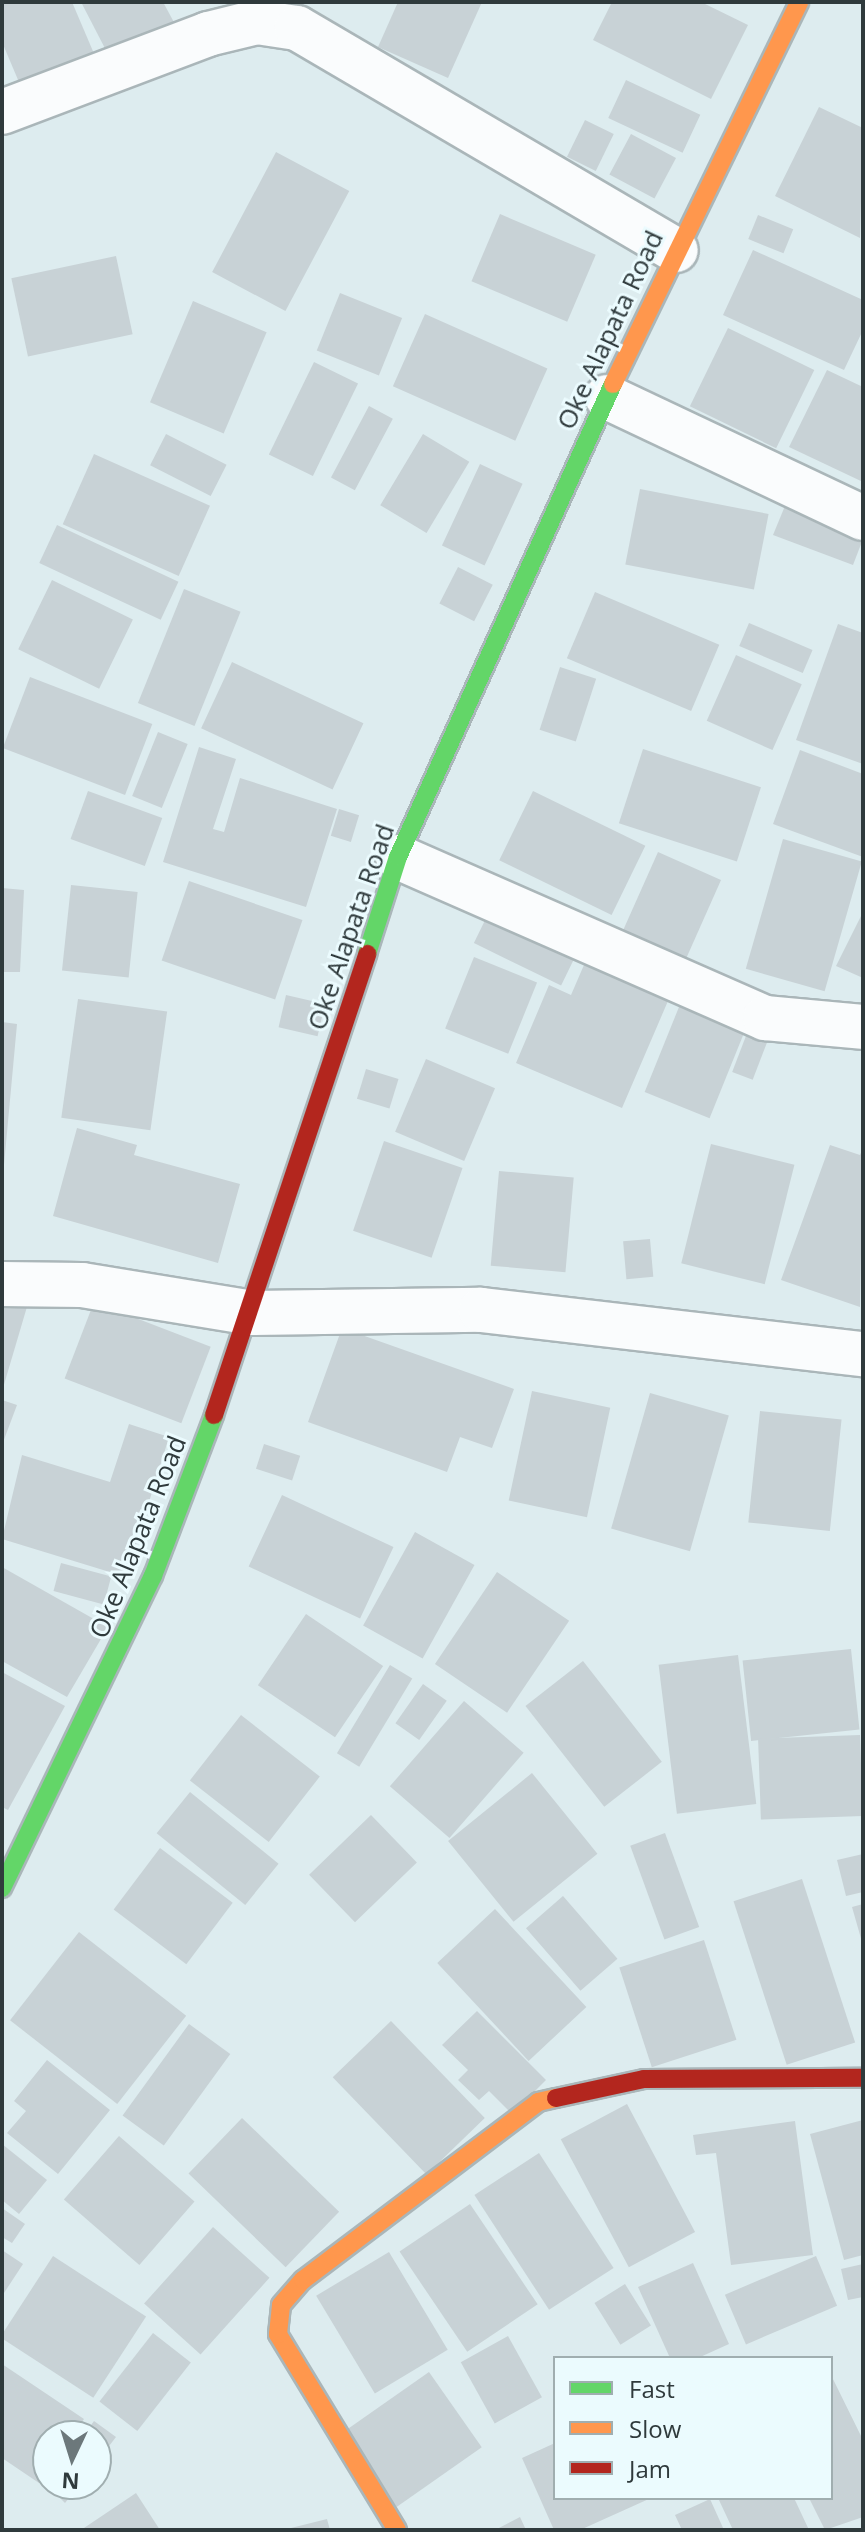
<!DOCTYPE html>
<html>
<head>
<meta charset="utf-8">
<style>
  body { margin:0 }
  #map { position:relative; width:865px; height:2532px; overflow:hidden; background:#ddecef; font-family:"Open Sans",sans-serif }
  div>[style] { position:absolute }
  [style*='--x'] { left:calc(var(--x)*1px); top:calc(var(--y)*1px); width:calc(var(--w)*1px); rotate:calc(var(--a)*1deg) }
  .building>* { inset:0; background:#c8d2d6; transform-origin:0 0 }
  .roads { filter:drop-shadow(2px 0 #aab6b9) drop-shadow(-2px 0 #aab6b9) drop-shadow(0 2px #aab6b9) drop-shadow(0 -2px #aab6b9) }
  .street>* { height:44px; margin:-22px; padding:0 22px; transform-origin:22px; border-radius:22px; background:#fafcfd }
  .fast>* { height:18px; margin:-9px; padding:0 9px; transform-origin:9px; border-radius:9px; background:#63d668 }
  .slow>* { height:18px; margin:-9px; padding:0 9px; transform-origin:9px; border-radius:9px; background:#ff974d }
  .jam>* { height:18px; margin:-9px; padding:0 9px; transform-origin:9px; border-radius:9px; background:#b3261e }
  span { translate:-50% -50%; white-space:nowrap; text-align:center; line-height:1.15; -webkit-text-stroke:6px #ebfbfe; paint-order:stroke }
  .street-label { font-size:26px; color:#2f3a3c }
  .frame { position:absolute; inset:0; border:4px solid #2f3a3c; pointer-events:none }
  .legend { position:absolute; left:553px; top:2356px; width:280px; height:144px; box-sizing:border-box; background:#ebfbfe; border:2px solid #a0aeb0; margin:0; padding:10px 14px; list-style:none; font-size:24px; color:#2f3a3c }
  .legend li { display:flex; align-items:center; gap:16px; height:40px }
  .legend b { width:40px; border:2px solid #a0aeb0 }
  .north { position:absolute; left:32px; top:2420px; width:80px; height:80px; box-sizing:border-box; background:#ebfbfe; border:2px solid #a0aeb0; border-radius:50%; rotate:184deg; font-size:22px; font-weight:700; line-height:32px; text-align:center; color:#2f3a3c }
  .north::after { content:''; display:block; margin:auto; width:28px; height:36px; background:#6c787b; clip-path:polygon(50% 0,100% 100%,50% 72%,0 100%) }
</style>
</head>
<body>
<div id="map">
  <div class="building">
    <div style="clip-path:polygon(2px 2px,72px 2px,98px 63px,24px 94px,2px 42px)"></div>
    <div style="clip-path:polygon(81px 2px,163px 2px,176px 26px,111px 60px)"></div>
    <div style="clip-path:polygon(398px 2px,482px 2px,448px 78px,378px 47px)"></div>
    <div style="clip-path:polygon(612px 2px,701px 2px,748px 25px,711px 99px,593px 40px)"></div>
    <div style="left:626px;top:80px;width:82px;height:42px;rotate:25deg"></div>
    <div style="clip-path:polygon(819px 107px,863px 128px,860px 238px,775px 196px)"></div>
    <div style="left:585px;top:120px;width:32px;height:41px;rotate:26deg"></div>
    <div style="left:631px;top:134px;width:51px;height:46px;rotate:28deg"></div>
    <div style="left:276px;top:152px;width:83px;height:136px;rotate:28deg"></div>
    <div style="left:500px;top:214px;width:104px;height:73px;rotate:23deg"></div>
    <div style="left:758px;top:215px;width:38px;height:26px;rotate:22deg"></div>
    <div style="clip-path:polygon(753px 250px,863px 300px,863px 330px,844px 370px,723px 315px)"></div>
    <div style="left:116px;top:256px;width:80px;height:107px;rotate:78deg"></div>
    <div style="left:340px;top:293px;width:67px;height:62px;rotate:22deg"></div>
    <div style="left:193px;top:301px;width:80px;height:110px;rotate:23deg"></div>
    <div style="left:425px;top:314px;width:134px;height:79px;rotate:24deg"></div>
    <div style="left:728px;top:328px;width:96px;height:87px;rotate:26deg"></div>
    <div style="left:314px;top:362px;width:49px;height:103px;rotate:26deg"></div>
    <div style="clip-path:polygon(827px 370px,863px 387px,863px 482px,789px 447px)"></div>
    <div style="left:369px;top:406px;width:27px;height:81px;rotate:28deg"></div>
    <div style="left:166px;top:434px;width:68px;height:35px;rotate:27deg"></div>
    <div style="left:423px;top:434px;width:54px;height:83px;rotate:31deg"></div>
    <div style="left:94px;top:454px;width:127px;height:77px;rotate:24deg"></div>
    <div style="left:480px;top:464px;width:47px;height:90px;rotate:25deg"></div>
    <div style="left:640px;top:489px;width:131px;height:77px;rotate:11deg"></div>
    <div style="clip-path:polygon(787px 501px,863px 539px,853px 565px,773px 535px)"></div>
    <div style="left:57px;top:525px;width:134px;height:42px;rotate:25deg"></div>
    <div style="left:458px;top:567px;width:39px;height:41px;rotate:27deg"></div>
    <div style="left:52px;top:580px;width:90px;height:77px;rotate:26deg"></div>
    <div style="left:184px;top:589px;width:61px;height:123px;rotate:22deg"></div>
    <div style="left:595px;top:592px;width:135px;height:72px;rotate:23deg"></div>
    <div style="left:749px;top:623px;width:69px;height:25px;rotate:23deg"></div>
    <div style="clip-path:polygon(838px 624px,863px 633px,863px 764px,796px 740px)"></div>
    <div style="left:736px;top:655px;width:72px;height:72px;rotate:24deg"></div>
    <div style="left:232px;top:662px;width:145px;height:73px;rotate:25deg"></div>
    <div style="left:560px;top:667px;width:38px;height:66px;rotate:18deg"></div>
    <div style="left:30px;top:677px;width:131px;height:76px;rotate:21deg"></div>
    <div style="left:158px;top:732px;width:32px;height:69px;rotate:22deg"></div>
    <div style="clip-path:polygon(199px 747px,236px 759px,213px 829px,224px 832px,240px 778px,337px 809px,306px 907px,163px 862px)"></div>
    <div style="left:643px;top:749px;width:124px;height:78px;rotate:18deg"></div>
    <div style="clip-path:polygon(800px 750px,863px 774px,863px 857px,773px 824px)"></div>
    <div style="left:88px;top:791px;width:79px;height:51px;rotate:20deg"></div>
    <div style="left:533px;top:791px;width:125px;height:77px;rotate:26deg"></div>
    <div style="left:339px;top:809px;width:21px;height:28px;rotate:17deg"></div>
    <div style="left:783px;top:839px;width:82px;height:135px;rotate:16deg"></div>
    <div style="left:658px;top:852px;width:69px;height:94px;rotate:24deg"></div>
    <div style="left:189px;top:881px;width:120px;height:84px;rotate:19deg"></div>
    <div style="left:71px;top:885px;width:67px;height:86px;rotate:6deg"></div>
    <div style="clip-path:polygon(2px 888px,24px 890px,20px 972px,2px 972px)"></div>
    <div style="left:491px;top:908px;width:97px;height:39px;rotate:26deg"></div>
    <div style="clip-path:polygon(863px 912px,863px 978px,836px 966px)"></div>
    <div style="left:474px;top:957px;width:68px;height:77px;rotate:22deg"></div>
    <div style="clip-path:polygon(587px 958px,671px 994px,622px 1108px,516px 1063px,549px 985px,571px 995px)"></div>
    <div style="left:286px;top:995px;width:40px;height:33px;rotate:13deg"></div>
    <div style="left:78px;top:999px;width:90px;height:120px;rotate:8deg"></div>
    <div style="left:681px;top:1002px;width:70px;height:97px;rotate:22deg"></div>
    <div style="clip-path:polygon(2px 1022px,17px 1024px,4px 1165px,2px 1164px)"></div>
    <div style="left:749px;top:1028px;width:22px;height:47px;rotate:21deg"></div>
    <div style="left:426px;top:1059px;width:75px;height:79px;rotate:23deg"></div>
    <div style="left:366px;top:1069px;width:34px;height:31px;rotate:17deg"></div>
    <div style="clip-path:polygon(77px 1128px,137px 1145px,134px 1155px,240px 1184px,218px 1263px,53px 1216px)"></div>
    <div style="left:384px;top:1141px;width:83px;height:95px;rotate:19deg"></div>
    <div style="left:711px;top:1144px;width:86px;height:123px;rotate:14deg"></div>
    <div style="clip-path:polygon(830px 1145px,860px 1155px,863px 1148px,860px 1307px,781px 1280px)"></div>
    <div style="left:499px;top:1171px;width:75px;height:95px;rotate:5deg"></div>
    <div style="left:650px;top:1239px;width:38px;height:27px;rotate:85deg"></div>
    <div style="clip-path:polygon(2px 1292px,29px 1300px,3px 1388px,2px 1388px)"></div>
    <div style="left:94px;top:1302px;width:125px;height:82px;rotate:21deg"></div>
    <div style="clip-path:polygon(342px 1328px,514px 1389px,492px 1448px,460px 1437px,447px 1472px,308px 1422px)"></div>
    <div style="left:532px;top:1391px;width:80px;height:112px;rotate:12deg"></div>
    <div style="left:650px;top:1393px;width:82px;height:141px;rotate:16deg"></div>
    <div style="clip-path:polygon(2px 1400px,17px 1405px,2px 1445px)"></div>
    <div style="left:760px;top:1411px;width:82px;height:112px;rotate:6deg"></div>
    <div style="clip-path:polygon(129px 1424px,169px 1437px,126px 1577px,2px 1539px,22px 1455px,110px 1482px)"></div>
    <div style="left:264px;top:1444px;width:38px;height:26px;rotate:18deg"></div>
    <div style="left:282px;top:1495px;width:123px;height:79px;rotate:25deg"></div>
    <div style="left:415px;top:1532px;width:68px;height:107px;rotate:29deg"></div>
    <div style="left:61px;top:1563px;width:52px;height:29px;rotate:15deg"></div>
    <div style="clip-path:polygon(2px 1567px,108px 1627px,67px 1697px,2px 1661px)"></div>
    <div style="left:497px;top:1572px;width:87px;height:111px;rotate:34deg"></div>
    <div style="left:306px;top:1614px;width:93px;height:86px;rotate:34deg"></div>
    <div style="left:851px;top:1649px;width:81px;height:109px;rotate:84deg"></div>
    <div style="left:738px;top:1655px;width:150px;height:80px;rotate:83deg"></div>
    <div style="left:583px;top:1661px;width:128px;height:73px;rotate:52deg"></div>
    <div style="left:390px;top:1665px;width:26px;height:103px;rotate:31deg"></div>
    <div style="clip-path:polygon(2px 1672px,65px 1706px,8px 1810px,2px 1807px)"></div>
    <div style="left:423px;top:1684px;width:29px;height:48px;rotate:35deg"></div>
    <div style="left:464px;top:1701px;width:79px;height:113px;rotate:41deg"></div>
    <div style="left:241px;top:1715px;width:100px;height:83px;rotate:38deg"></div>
    <div style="left:860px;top:1735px;width:81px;height:102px;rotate:88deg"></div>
    <div style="left:532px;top:1773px;width:104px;height:108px;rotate:51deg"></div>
    <div style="left:190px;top:1792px;width:114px;height:53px;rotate:39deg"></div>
    <div style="left:371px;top:1815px;width:66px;height:86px;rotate:46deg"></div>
    <div style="left:665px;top:1833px;width:100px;height:37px;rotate:70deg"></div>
    <div style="left:160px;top:1848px;width:91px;height:77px;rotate:37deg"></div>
    <div style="clip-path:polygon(863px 1854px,863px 1892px,846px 1896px,837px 1860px)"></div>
    <div style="left:802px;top:1879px;width:172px;height:72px;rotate:72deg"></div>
    <div style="left:563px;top:1896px;width:83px;height:49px;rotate:49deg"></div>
    <div style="clip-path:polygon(863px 1904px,863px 1942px,862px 1942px,852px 1907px)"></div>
    <div style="left:495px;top:1909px;width:134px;height:79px;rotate:47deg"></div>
    <div style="left:79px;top:1932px;width:136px;height:112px;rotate:38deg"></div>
    <div style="left:704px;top:1940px;width:105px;height:89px;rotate:72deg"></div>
    <div style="clip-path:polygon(477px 2011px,546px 2080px,512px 2114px,489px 2091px,479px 2100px,458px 2080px,468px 2070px,442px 2045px)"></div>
    <div style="left:391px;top:2021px;width:135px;height:81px;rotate:46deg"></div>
    <div style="left:189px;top:2024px;width:51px;height:113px;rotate:36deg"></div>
    <div style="clip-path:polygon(47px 2060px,110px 2110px,58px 2174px,7px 2133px,26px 2111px,14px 2101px)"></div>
    <div style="left:627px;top:2104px;width:145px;height:75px;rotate:62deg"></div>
    <div style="left:242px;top:2118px;width:135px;height:77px;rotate:44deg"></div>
    <div style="clip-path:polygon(863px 2120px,863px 2255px,844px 2260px,810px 2134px)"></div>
    <div style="clip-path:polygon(795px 2121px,813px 2255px,731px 2265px,716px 2153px,696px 2155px,693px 2135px)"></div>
    <div style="left:119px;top:2136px;width:100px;height:84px;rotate:41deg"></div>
    <div style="clip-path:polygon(2px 2144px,47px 2180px,19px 2214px,2px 2200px)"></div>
    <div style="left:539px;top:2153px;width:137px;height:77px;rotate:57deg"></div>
    <div style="left:470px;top:2204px;width:121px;height:85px;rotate:56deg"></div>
    <div style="clip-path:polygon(2px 2208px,25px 2224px,12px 2243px,2px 2237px)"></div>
    <div style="left:213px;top:2227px;width:76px;height:103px;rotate:42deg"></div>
    <div style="clip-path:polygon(2px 2250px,23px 2264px,2px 2296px)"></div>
    <div style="left:389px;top:2252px;width:114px;height:85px;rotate:59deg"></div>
    <div style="left:53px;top:2256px;width:111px;height:97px;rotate:33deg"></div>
    <div style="left:816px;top:2256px;width:54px;height:99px;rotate:67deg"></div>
    <div style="clip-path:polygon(693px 2263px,729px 2344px,698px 2358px,670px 2358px,638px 2287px)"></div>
    <div style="clip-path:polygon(863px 2264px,863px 2297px,848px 2300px,841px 2269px)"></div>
    <div style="left:625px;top:2284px;width:49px;height:36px;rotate:58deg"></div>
    <div style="left:153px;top:2333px;width:48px;height:87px;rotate:38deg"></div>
    <div style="left:508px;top:2336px;width:70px;height:54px;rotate:61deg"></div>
    <div style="clip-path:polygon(2px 2364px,84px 2419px,72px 2436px,48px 2436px,48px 2471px,39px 2483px,2px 2458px)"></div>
    <div style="left:429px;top:2372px;width:92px;height:104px;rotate:55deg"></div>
    <div style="clip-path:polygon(831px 2375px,863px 2440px,863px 2517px,825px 2530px,809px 2498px,831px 2498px)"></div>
    <div style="clip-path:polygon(94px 2421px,116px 2437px,96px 2463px,96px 2436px,83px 2436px)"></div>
    <div style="clip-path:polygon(555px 2443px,555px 2498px,651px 2498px,580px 2530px,554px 2530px,522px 2458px)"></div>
    <div style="clip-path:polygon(46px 2484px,80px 2484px,65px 2503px)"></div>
    <div style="clip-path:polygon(136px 2493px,160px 2530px,81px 2530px)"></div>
    <div style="clip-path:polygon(718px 2498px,794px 2498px,809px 2530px,733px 2530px)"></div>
    <div style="clip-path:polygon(710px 2499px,724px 2530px,682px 2530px,675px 2515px)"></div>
    <div style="clip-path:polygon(520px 2517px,526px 2530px,495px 2530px)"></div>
    <div style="clip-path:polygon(327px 2519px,330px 2530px,287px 2530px,287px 2529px)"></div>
  </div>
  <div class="roads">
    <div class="street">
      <div style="--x:2;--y:112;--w:220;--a:-20.7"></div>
      <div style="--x:208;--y:34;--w:50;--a:-13.8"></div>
      <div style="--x:257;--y:22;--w:40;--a:8.5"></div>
      <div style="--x:297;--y:28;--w:439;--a:30.4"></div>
      <div style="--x:607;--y:397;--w:283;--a:25.3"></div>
      <div style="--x:398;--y:857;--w:401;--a:23.7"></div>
      <div style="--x:765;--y:1018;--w:98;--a:5.2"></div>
      <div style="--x:2;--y:1284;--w:80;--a:0.7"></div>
      <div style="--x:82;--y:1285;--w:173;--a:9.3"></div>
      <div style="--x:253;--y:1313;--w:228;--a:-0.8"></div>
      <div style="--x:481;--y:1310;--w:385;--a:6.6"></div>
    </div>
    <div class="fast">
      <div style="--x:367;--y:954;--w:102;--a:-72.3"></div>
      <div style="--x:398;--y:857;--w:520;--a:-65.56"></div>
      <div style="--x:2;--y:1888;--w:347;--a:-64.2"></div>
      <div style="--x:153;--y:1576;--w:172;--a:-69.2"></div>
    </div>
    <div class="slow">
      <div style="--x:613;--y:384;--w:425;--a:-64"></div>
      <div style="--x:397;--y:2530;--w:229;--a:-121.3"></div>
      <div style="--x:278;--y:2334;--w:29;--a:-84"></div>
      <div style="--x:281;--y:2305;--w:33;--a:-49"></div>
      <div style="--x:303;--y:2280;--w:295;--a:-37.1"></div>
      <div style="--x:538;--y:2102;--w:18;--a:-13"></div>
    </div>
    <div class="jam">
      <div style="--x:214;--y:1415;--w:486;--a:-71.6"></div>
      <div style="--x:556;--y:2098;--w:90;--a:-12.2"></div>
      <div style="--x:644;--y:2079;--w:219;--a:-0.3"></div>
    </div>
  </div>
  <div class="street-label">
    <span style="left:610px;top:330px;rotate:-65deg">Oke Alapata Road</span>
    <span style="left:351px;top:927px;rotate:-71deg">Oke Alapata Road</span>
    <span style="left:138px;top:1537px;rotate:-68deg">Oke Alapata Road</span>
  </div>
  <div class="frame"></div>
  <ul class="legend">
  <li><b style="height:10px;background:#63d668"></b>Fast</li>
  <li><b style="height:10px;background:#ff974d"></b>Slow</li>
  <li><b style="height:10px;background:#b3261e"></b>Jam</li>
  </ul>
  <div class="north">N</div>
</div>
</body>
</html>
